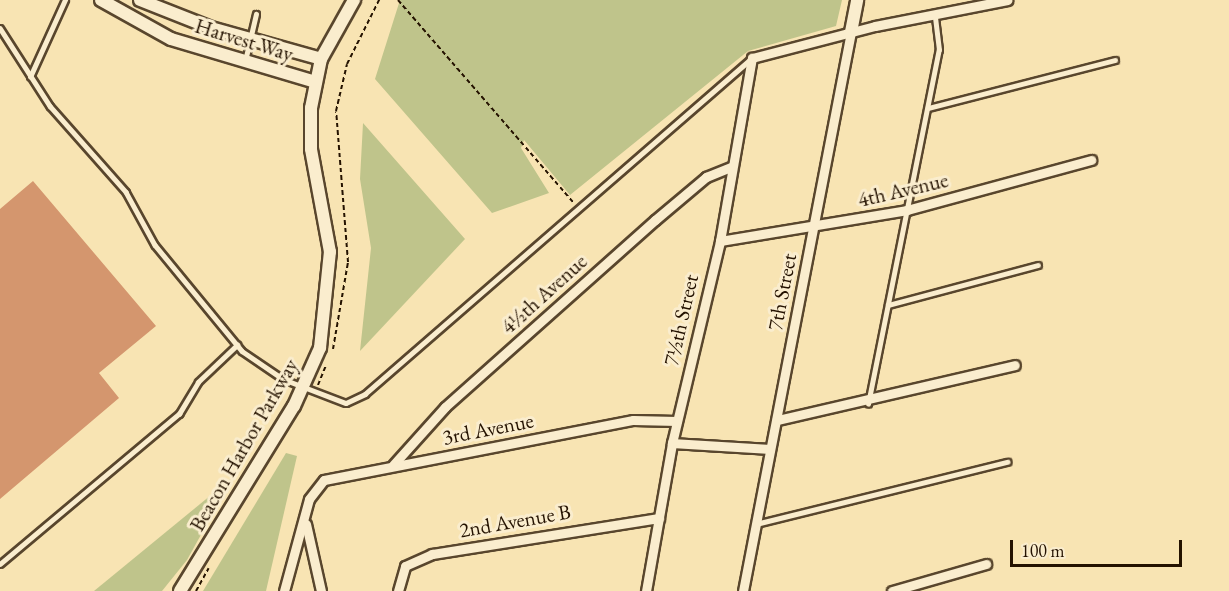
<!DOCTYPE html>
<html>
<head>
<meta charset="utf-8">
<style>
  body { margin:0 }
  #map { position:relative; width:1229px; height:591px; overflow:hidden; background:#f8e4b3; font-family:"EB Garamond",serif }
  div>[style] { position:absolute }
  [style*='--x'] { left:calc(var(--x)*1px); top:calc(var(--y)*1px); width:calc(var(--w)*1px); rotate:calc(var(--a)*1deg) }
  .green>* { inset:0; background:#bfc48b }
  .building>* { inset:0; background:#d4966e }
  .path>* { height:2px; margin-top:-1px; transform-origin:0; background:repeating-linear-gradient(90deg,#241200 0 4.5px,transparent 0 7.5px) }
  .roads { filter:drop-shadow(2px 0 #59462d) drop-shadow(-2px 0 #59462d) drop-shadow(0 2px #59462d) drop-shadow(0 -2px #59462d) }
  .lane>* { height:4.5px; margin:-2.25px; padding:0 2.25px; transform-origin:2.25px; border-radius:2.25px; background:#faedce }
  .street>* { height:9px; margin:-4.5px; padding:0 4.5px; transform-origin:4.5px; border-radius:4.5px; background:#faedce }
  .secondary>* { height:12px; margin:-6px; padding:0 6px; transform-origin:6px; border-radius:6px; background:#faedce }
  span { translate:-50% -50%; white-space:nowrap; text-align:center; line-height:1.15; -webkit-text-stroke:6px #faedce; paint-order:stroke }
  .street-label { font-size:21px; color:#241200 }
  .scale { position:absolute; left:1010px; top:540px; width:172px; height:27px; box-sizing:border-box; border:3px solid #241200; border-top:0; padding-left:8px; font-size:18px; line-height:21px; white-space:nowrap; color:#241200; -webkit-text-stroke:4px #faedce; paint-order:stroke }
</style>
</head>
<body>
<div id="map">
  <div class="green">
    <div style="clip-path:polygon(400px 0,842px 0,836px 26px,748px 51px,570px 195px,524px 140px,521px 148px,549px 193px,492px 213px,375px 79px)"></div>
    <div style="clip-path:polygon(363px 123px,465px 239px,360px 351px,371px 248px,360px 179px)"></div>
    <div style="clip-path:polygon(286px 453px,297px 456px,266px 591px,203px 591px)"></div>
    <div style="clip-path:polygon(233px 477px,187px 560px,162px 591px,94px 591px)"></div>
  </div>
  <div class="building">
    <div style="clip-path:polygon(33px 181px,156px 326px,99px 373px,119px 398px,0 499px,0 209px)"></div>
  </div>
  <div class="path">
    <div style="--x:398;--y:0;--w:269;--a:49.1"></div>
    <div style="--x:333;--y:349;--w:88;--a:-80.2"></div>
    <div style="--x:348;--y:262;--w:151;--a:-94.5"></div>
    <div style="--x:336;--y:111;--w:48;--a:-76.8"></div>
    <div style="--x:347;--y:64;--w:72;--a:-63.4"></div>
    <div style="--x:318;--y:385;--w:22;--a:-68"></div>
    <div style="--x:196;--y:591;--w:26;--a:-61"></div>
  </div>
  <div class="roads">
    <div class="lane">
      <div style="--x:0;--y:28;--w:93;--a:57.3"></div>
      <div style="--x:50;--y:106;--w:115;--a:48.5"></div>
      <div style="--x:126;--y:192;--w:60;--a:61.3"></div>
      <div style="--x:155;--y:245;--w:137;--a:50.6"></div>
      <div style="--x:242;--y:351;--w:50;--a:34.3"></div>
      <div style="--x:283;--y:379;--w:67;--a:20.9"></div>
      <div style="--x:346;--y:403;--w:21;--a:-25"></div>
      <div style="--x:365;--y:394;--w:513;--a:-40.97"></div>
      <div style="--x:245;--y:61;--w:48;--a:-76.8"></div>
      <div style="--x:30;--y:77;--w:85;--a:-65.6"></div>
      <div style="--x:928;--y:108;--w:193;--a:-14.4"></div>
      <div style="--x:888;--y:305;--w:155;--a:-14.9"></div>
      <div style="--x:868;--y:404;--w:361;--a:-78.7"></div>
      <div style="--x:939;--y:50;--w:35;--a:-97"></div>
      <div style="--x:756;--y:524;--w:259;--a:-13.9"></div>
      <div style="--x:0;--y:564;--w:234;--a:-40"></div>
      <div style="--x:179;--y:414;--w:37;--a:-59"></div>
      <div style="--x:198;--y:382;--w:54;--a:-43.5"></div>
    </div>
    <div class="street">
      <div style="--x:720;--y:241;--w:190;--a:-9.4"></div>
      <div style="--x:907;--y:210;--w:191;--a:-15.2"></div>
      <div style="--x:777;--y:420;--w:244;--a:-13"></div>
      <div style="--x:672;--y:443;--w:98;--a:3.5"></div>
      <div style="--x:393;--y:465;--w:78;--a:-48.1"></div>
      <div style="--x:445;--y:407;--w:281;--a:-41.7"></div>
      <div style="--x:655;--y:220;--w:67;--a:-40.1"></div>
      <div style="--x:706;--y:177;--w:27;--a:-22"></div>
      <div style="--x:306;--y:524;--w:69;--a:77.4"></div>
      <div style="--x:284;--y:591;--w:95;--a:-74.8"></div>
      <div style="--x:309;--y:499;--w:24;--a:-52"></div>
      <div style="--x:324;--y:480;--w:315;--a:-11"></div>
      <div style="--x:633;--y:420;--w:44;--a:1.3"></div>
      <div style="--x:398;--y:591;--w:26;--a:-74"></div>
      <div style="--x:405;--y:566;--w:30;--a:-24"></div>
      <div style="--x:432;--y:554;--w:230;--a:-9"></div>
      <div style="--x:646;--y:591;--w:150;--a:-80"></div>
      <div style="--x:672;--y:443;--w:208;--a:-76.6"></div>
      <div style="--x:720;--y:241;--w:186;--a:-80.1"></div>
      <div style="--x:752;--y:58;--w:127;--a:-14.6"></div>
      <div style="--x:875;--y:26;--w:135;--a:-11.1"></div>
      <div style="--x:743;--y:591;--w:569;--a:-79.07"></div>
      <div style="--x:892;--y:591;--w:98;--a:-16"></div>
    </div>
    <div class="secondary">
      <div style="--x:101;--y:0;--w:80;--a:29.1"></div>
      <div style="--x:171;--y:39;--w:150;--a:16.6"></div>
      <div style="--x:140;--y:0;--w:76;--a:21.5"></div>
      <div style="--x:211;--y:28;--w:114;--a:15.7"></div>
      <div style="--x:851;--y:32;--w:33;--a:-79"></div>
      <div style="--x:180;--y:591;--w:217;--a:-58.4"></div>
      <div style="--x:294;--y:406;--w:64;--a:-65.9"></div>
      <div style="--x:320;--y:348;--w:97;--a:-84.1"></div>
      <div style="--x:330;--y:252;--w:105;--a:-100.5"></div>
      <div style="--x:311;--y:149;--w:41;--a:-90"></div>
      <div style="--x:311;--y:108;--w:50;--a:-78.5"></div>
      <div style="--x:321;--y:59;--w:68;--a:-60.8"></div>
    </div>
  </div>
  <div class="street-label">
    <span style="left:244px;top:40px;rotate:17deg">Harvest Way</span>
    <span style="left:903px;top:190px;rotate:-13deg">4th Avenue</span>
    <span style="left:782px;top:292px;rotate:-79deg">7th Street</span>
    <span style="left:544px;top:294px;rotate:-42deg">4½th Avenue</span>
    <span style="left:681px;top:320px;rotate:-77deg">7½th Street</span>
    <span style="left:488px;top:429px;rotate:-11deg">3rd Avenue</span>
    <span style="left:244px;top:445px;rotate:-60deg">Beacon Harbor Parkway</span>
    <span style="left:515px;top:521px;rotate:-10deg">2nd Avenue B</span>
  </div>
  <div class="scale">100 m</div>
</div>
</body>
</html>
